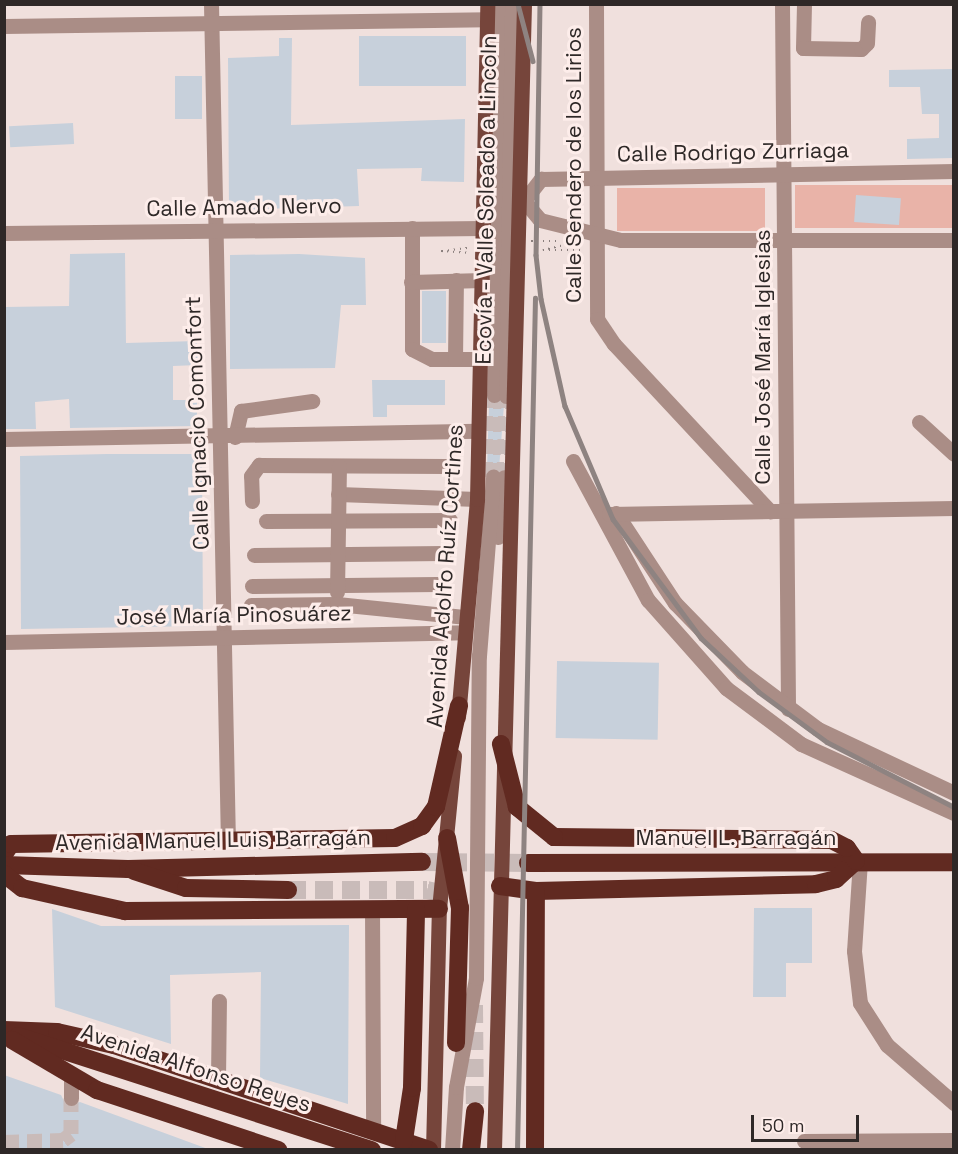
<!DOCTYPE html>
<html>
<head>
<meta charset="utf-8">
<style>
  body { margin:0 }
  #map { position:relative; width:958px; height:1154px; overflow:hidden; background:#f0e0dd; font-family:"Space Grotesk",sans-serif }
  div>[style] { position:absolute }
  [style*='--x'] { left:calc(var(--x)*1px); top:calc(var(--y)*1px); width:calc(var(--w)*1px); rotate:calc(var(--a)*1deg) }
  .green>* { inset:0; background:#e9b3a8; transform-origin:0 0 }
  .building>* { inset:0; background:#c7d0db; transform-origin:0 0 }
  .minor-tunnel>* { height:15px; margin-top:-7.5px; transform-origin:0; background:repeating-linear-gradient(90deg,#c9bbb9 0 15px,transparent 0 23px) }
  .highway-tunnel>* { height:18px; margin-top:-9px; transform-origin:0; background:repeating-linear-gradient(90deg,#c9bbb9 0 18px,transparent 0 27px) }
  .path>* { height:2px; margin-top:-1px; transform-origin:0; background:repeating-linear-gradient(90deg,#8a7f7d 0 1.5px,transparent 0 6px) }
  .minor>* { height:15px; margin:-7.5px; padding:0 7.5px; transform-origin:7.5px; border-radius:7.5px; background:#aa8d86 }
  .major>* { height:15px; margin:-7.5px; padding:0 7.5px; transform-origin:7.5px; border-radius:7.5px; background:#76453b }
  .highway>* { height:18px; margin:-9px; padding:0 9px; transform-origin:9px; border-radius:9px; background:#612a21 }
  .rail>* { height:4.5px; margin:-2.25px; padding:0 2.25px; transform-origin:2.25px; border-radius:2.25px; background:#8e8381 }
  span { translate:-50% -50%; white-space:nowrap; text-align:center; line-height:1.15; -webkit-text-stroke:6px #fdedea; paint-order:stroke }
  .street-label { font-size:22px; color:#2e2827 }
  .frame { position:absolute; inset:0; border:6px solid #2e2827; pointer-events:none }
  .scale { position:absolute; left:751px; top:1115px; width:108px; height:27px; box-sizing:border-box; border:3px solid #2e2827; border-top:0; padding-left:8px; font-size:18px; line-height:21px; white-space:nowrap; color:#2e2827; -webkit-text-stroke:4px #fdedea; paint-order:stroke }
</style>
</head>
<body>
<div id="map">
  <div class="green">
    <div style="left:953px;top:185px;width:43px;height:158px;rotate:90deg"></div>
    <div style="left:765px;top:188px;width:43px;height:148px;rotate:90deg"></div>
  </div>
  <div class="building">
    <div style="left:359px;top:36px;width:107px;height:50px"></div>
    <div style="clip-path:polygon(279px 38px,292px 38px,291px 125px,465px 119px,464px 182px,421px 181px,422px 168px,357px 169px,359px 206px,229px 210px,228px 58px,279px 56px)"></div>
    <div style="clip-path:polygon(954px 69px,954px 158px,907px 159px,907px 139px,939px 138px,939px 114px,922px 114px,920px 87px,889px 87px,889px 70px)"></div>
    <div style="left:202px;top:76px;width:43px;height:27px;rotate:90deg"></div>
    <div style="left:73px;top:123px;width:21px;height:64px;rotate:87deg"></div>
    <div style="left:856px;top:195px;width:45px;height:27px;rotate:4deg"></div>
    <div style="clip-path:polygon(125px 253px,126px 343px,197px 341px,198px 365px,173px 366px,173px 400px,197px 400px,197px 426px,70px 428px,69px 399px,35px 402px,36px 429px,4px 429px,5px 307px,69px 306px,70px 254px)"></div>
    <div style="clip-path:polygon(299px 254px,365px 258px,366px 305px,341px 305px,335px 368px,230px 369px,230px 255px)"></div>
    <div style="left:422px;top:291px;width:24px;height:52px"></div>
    <div style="clip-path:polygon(372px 380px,445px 380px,445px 405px,387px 405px,387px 417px,373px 417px)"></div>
    <div style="clip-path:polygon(489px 403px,504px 405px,499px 469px,487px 469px)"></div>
    <div style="clip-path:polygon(107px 454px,202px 454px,203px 626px,21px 629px,20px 456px)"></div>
    <div style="left:557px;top:661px;width:102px;height:77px;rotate:1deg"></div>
    <div style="clip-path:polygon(754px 908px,812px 908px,812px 963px,786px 963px,786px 997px,753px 997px)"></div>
    <div style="clip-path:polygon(52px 909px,101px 926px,349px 925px,348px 1104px,260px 1078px,261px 972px,170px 975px,171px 1044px,55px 1007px)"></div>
    <div style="clip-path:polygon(4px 1075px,61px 1095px,67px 1107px,80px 1102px,208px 1149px,4px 1149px)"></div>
  </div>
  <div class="minor-tunnel">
    <div style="--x:493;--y:477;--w:82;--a:-89.3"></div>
    <div style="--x:504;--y:477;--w:81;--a:-88.6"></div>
    <div style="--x:4;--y:1142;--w:59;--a:-1.9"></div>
    <div style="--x:63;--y:1140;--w:10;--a:-37"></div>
    <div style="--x:71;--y:1134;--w:36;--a:-90"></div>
  </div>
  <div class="highway-tunnel">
    <div style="--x:422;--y:862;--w:106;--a:0.5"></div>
    <div style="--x:288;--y:890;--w:139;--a:0"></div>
    <div style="--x:427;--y:890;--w:31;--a:13"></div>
    <div style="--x:474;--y:1005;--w:106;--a:89.5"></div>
  </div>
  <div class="path">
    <div style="--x:531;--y:241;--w:27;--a:0"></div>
    <div style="--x:573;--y:243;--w:31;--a:167"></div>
    <div style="--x:543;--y:250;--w:38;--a:0"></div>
    <div style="--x:467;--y:248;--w:26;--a:173"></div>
    <div style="--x:441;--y:251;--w:26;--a:4"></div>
  </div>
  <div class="minor">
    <div style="--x:211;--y:4;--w:837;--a:88.84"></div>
    <div style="--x:596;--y:4;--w:315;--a:89.8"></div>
    <div style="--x:597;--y:319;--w:30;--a:56"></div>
    <div style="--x:614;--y:344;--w:229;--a:47"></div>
    <div style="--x:782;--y:4;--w:705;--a:89.51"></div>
    <div style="--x:804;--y:4;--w:44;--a:91.3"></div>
    <div style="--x:803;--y:48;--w:58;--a:1"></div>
    <div style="--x:861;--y:49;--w:8;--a:-45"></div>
    <div style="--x:867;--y:43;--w:21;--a:-87"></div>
    <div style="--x:4;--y:26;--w:483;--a:-0.8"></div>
    <div style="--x:525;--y:202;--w:23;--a:50"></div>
    <div style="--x:540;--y:220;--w:83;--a:13.9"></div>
    <div style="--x:621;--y:240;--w:333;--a:0"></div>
    <div style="--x:412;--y:228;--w:121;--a:90"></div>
    <div style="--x:412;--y:349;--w:22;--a:27"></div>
    <div style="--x:432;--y:359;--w:48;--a:0"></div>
    <div style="--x:4;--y:233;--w:479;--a:-0.6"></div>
    <div style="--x:483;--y:228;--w:42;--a:-30.3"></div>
    <div style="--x:519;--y:207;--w:36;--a:-52"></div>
    <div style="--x:541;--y:179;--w:413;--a:-1.1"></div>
    <div style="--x:411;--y:282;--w:71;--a:-1.6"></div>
    <div style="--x:455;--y:359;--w:79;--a:-89.3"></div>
    <div style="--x:494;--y:395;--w:391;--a:-89.1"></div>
    <div style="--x:506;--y:396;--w:392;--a:-89.1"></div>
    <div style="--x:919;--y:422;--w:47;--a:42.4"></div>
    <div style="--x:235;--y:437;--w:27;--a:-77"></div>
    <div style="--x:241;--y:411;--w:72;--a:-8"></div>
    <div style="--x:4;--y:439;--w:474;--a:-1"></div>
    <div style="--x:573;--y:461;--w:158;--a:61.7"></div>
    <div style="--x:648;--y:600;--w:118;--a:48.4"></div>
    <div style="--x:726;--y:688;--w:94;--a:36.7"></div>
    <div style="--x:801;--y:744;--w:168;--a:24.3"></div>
    <div style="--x:338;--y:494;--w:139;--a:2.1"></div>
    <div style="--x:252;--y:501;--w:25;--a:-92"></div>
    <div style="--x:251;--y:476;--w:14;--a:-54"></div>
    <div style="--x:259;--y:465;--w:187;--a:0.3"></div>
    <div style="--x:616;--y:513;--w:108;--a:56.8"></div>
    <div style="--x:675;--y:603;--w:96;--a:45.8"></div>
    <div style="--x:742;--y:672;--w:95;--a:36.9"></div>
    <div style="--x:818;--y:729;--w:150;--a:25.2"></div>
    <div style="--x:609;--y:514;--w:345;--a:-1"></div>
    <div style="--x:266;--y:521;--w:184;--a:-0.3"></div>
    <div style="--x:498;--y:537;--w:60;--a:-84.3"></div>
    <div style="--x:254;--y:555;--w:190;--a:-0.6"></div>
    <div style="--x:252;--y:586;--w:185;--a:-0.6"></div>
    <div style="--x:337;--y:592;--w:126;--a:-89.1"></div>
    <div style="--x:251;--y:605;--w:86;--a:-0.7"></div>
    <div style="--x:337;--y:604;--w:130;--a:5.8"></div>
    <div style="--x:4;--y:642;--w:461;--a:-1.2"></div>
    <div style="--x:860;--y:861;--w:90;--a:93.8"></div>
    <div style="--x:854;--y:951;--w:52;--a:83.4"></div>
    <div style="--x:860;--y:1003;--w:50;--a:57.3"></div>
    <div style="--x:887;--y:1045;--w:89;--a:40.9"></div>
    <div style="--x:372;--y:908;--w:222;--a:89.7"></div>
    <div style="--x:71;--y:1077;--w:21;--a:90"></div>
    <div style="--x:218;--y:1079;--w:78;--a:-89.3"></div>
    <div style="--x:804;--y:1141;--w:150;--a:-0.4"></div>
    <div style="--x:452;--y:1150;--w:63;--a:-86.4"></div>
    <div style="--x:456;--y:1087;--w:111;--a:-79.6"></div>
    <div style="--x:476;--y:978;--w:322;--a:-89.5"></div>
    <div style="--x:479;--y:656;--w:180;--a:-85.5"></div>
  </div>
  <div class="major">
    <div style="--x:458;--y:717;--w:219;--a:-85"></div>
    <div style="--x:477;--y:499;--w:495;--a:-88.8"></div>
    <div style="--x:433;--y:1150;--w:241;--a:-88.6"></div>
    <div style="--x:439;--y:909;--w:154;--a:-84.4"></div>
    <div style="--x:494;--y:1150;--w:1146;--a:-88.5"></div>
  </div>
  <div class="highway">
    <div style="--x:447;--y:838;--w:71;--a:79.5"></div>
    <div style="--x:460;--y:908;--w:135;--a:91.7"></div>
    <div style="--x:4;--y:854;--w:12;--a:-55"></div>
    <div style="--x:11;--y:844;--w:384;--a:-0.9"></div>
    <div style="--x:395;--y:838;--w:30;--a:-24"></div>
    <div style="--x:422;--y:826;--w:24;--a:-54"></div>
    <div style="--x:436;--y:807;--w:104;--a:-77.2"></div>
    <div style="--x:528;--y:863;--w:426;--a:-0.1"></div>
    <div style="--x:4;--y:865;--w:124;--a:1.8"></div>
    <div style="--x:128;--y:869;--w:294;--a:-1.4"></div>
    <div style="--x:134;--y:871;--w:55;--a:18.1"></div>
    <div style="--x:186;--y:888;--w:102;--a:1.1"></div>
    <div style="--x:4;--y:874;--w:23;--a:38"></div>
    <div style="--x:22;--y:888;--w:106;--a:12.6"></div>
    <div style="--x:125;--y:911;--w:314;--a:-0.4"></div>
    <div style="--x:500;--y:886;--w:36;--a:8"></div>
    <div style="--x:536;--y:891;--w:280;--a:-1.4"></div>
    <div style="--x:816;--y:884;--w:21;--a:-14"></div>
    <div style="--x:836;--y:879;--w:27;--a:-42"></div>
    <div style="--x:856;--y:861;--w:16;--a:-125"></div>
    <div style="--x:847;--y:848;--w:18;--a:-153"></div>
    <div style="--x:831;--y:840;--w:277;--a:-179.4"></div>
    <div style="--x:554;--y:837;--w:48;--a:-141"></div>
    <div style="--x:517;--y:807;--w:65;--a:-104.3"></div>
    <div style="--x:4;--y:1030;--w:53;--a:2.2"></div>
    <div style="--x:57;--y:1032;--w:58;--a:12.8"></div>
    <div style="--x:114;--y:1045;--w:332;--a:18.4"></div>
    <div style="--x:18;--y:1036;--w:372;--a:17.9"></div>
    <div style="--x:12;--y:1040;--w:99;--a:30.5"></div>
    <div style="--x:97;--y:1090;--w:191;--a:18.3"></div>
    <div style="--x:404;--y:1140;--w:53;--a:-81.3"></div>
    <div style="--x:412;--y:1088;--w:179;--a:-88.7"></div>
    <div style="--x:471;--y:1150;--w:39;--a:-84"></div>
    <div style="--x:535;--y:1150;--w:259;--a:-89.8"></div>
  </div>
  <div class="rail">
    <div style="--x:518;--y:4;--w:59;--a:75.3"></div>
    <div style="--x:540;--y:4;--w:251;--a:90.9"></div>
    <div style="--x:536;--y:255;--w:44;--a:83.5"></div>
    <div style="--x:541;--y:299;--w:110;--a:77.4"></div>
    <div style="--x:565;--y:406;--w:123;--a:67"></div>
    <div style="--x:613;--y:519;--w:148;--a:53.5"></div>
    <div style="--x:701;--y:638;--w:79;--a:43"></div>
    <div style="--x:759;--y:692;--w:84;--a:36.3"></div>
    <div style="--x:827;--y:742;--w:143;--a:27.1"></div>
    <div style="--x:517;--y:1150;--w:852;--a:-88.79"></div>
  </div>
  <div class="street-label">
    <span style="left:733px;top:152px;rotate:-1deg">Calle Rodrigo Zurriaga</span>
    <span style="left:574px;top:165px;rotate:-90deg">Calle Sendero de los Lirios</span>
    <span style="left:486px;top:200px;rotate:-89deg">Ecovía - Valle Soleado a Lincoln</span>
    <span style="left:244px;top:207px;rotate:-1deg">Calle Amado Nervo</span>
    <span style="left:763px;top:357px;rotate:-90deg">Calle José María Iglesias</span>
    <span style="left:197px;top:423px;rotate:-92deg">Calle Ignacio Comonfort</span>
    <span style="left:445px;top:576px;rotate:-86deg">Avenida Adolfo Ruíz Cortines</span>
    <span style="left:234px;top:615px;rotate:-1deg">José María Pinosuárez</span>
    <span style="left:736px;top:838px">Manuel L. Barragán</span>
    <span style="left:213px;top:840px;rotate:-1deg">Avenida Manuel Luis Barragán</span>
    <span style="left:196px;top:1068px;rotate:18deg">Avenida Alfonso Reyes</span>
  </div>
  <div class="frame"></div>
  <div class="scale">50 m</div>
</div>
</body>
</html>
